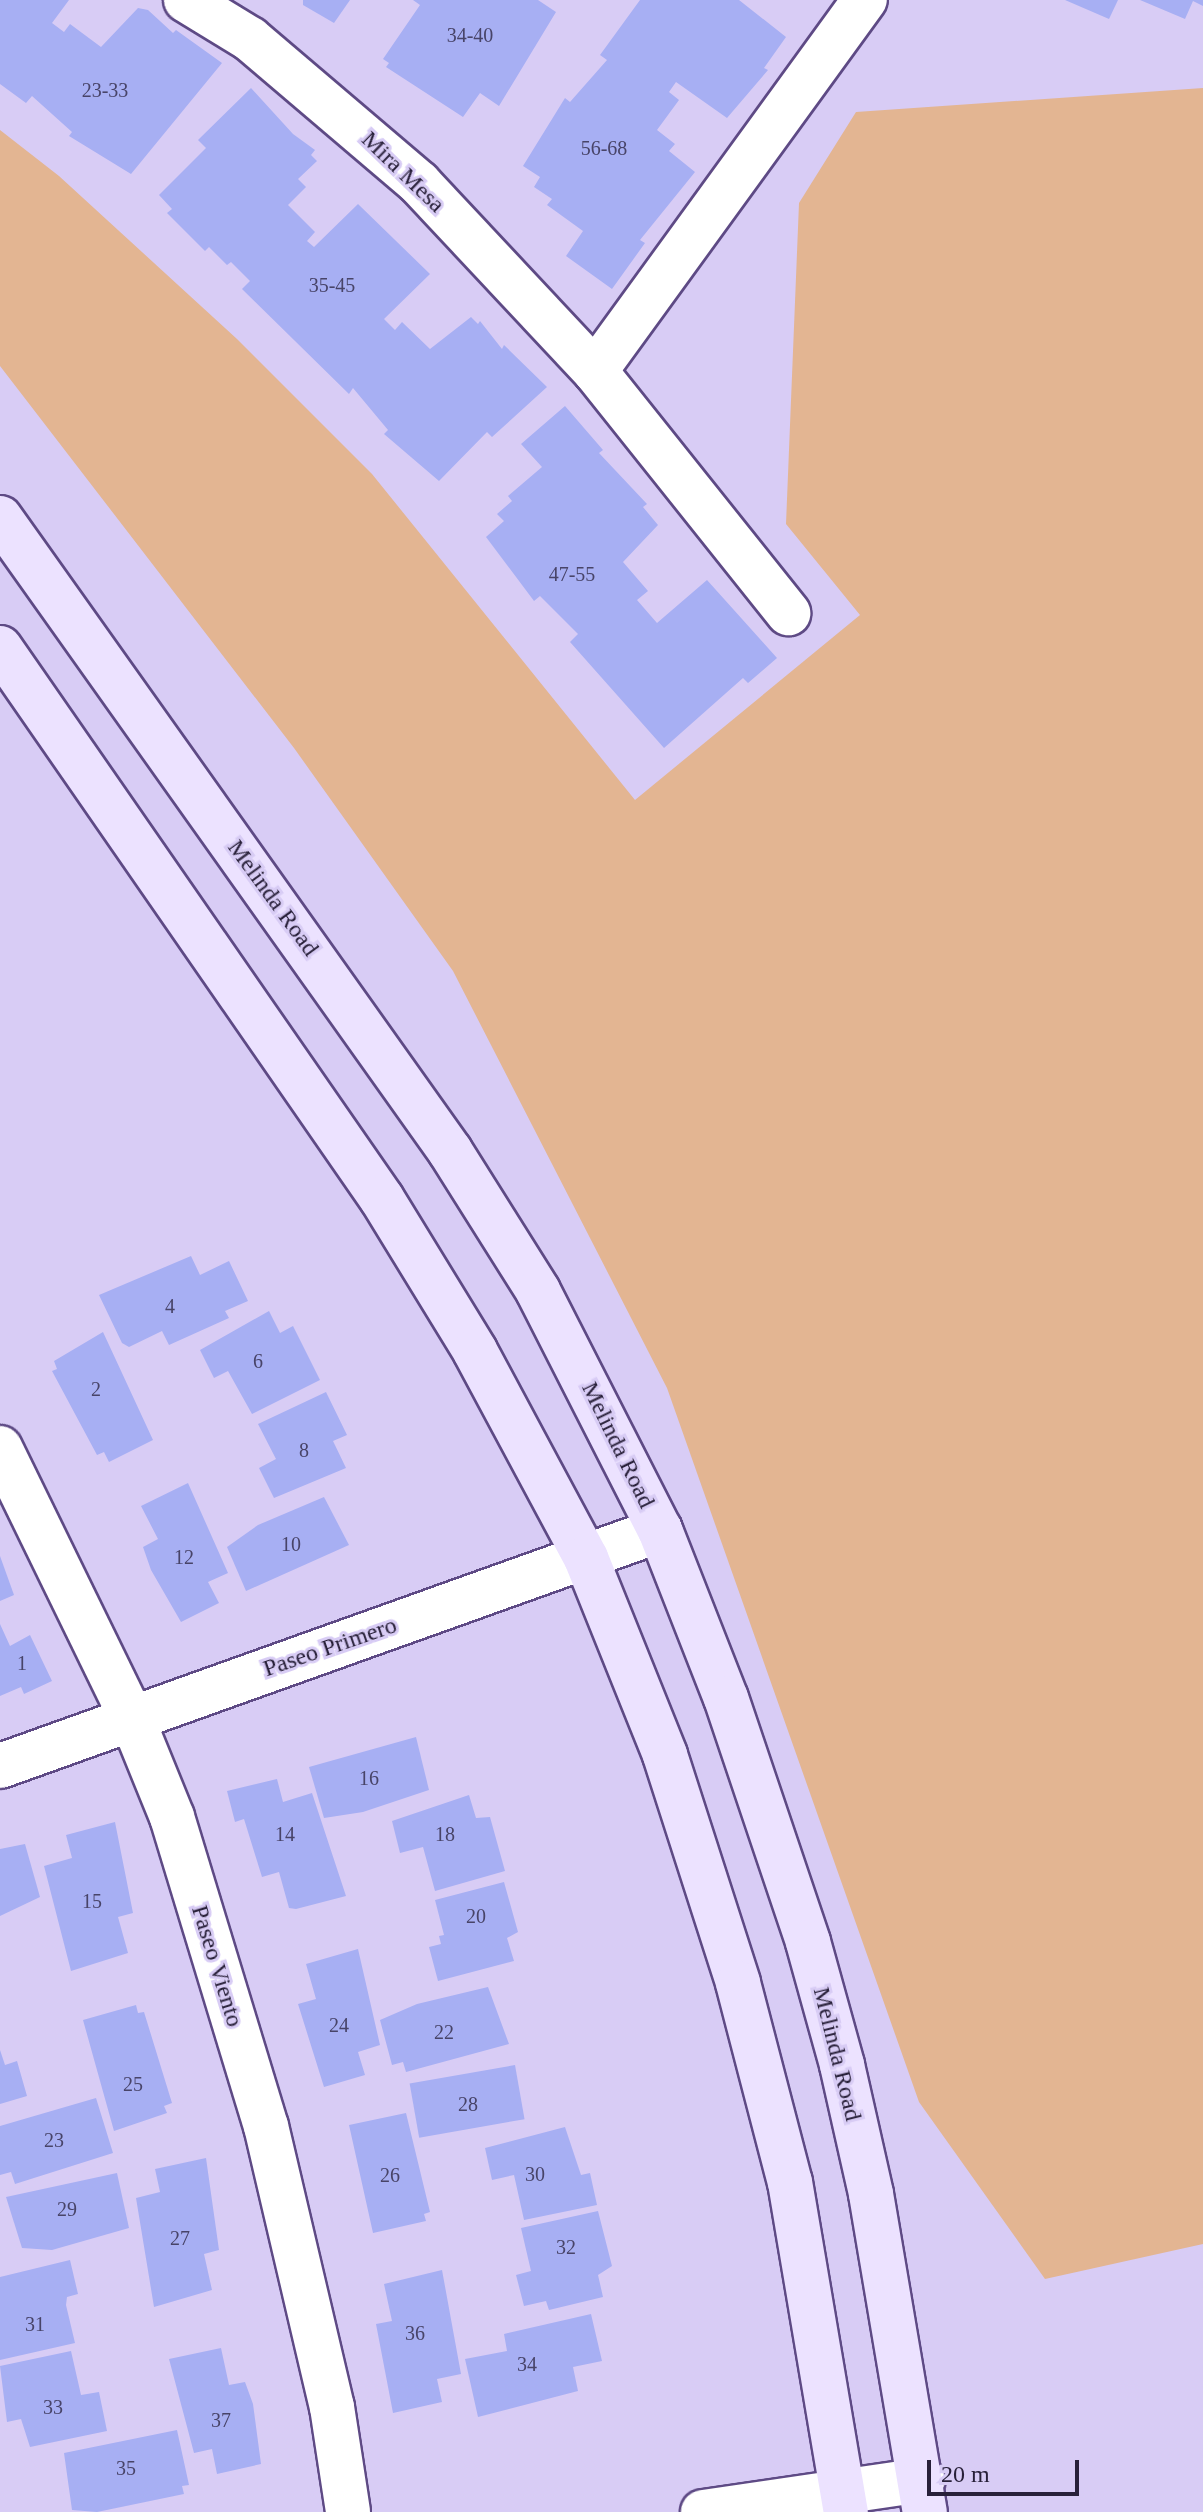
<!DOCTYPE html>
<html>
<head>
<meta charset="utf-8">
<style>
  body { margin:0 }
  #map { position:relative; width:1203px; height:2512px; overflow:hidden; background:#d8ccf5; font-family:"Times New Roman",serif }
  div>[style] { position:absolute }
  [style*='--x'] { left:calc(var(--x)*1px); top:calc(var(--y)*1px); width:calc(var(--w)*1px); rotate:calc(var(--a)*1deg) }
  .green>* { inset:0; background:#e3b592 }
  .building>* { inset:0; background:#a7aff3; transform-origin:0 0 }
  .roads { filter:drop-shadow(2px 0 #5e4a85) drop-shadow(-2px 0 #5e4a85) drop-shadow(0 2px #5e4a85) drop-shadow(0 -2px #5e4a85) }
  .street>* { height:44px; margin:-22px; padding:0 22px; transform-origin:22px; border-radius:22px; background:#fff }
  .secondary>* { height:44px; margin:-22px; padding:0 22px; transform-origin:22px; border-radius:22px; background:#ece2ff }
  span { translate:-50% -50%; white-space:nowrap; text-align:center; line-height:1.15; -webkit-text-stroke:6px #d8ccf5; paint-order:stroke }
  .number-label { font-size:20px; color:#484468 }
  .number-label span { -webkit-text-stroke-width:0 }
  .street-label { font-size:24px; color:#282039 }
  .scale { position:absolute; left:927px; top:2460px; width:152px; height:36px; box-sizing:border-box; border:4px solid #282039; border-top:0; padding-left:10px; font-size:24px; line-height:28px; white-space:nowrap; color:#282039; -webkit-text-stroke:6px #d8ccf5; paint-order:stroke }
</style>
</head>
<body>
<div id="map">
  <div class="green">
    <div style="clip-path:polygon(1203px 88px,1203px 2244px,1045px 2279px,919px 2102px,667px 1388px,453px 971px,294px 748px,0 366px,0 130px,59px 176px,237px 339px,372px 474px,635px 800px,860px 615px,786px 524px,799px 203px,856px 112px)"></div>
  </div>
  <div class="building">
    <div style="clip-path:polygon(0 0,69px 0,52px 23px,64px 32px,70px 24px,101px 47px,138px 8px,148px 10px,173px 33px,176px 30px,222px 63px,131px 174px,69px 136px,72px 132px,32px 96px,26px 103px,0 84px)"></div>
    <div style="clip-path:polygon(303px 0,350px 0,334px 23px,303px 5px)"></div>
    <div style="clip-path:polygon(413px 0,538px 0,556px 12px,499px 106px,480px 93px,463px 117px,386px 67px,389px 63px,383px 59px,420px 5px)"></div>
    <div style="clip-path:polygon(640px 0,739px 0,786px 37px,764px 68px,768px 70px,727px 118px,676px 82px,669px 92px,679px 100px,657px 130px,675px 144px,669px 151px,695px 172px,640px 240px,645px 243px,612px 289px,566px 256px,583px 231px,547px 205px,552px 199px,534px 187px,540px 177px,523px 166px,565px 98px,570px 102px,607px 60px,600px 55px)"></div>
    <div style="clip-path:polygon(1065px 0,1118px 0,1109px 19px)"></div>
    <div style="clip-path:polygon(1140px 0,1203px 0,1203px 6px,1193px 1px,1185px 19px)"></div>
    <div style="clip-path:polygon(251px 88px,293px 134px,315px 150px,311px 155px,317px 161px,298px 179px,306px 187px,288px 205px,315px 232px,307px 241px,314px 247px,358px 204px,430px 274px,384px 319px,395px 330px,402px 322px,430px 349px,471px 317px,478px 324px,480px 321px,502px 349px,504px 345px,547px 387px,492px 437px,487px 432px,439px 481px,384px 434px,388px 430px,353px 388px,349px 394px,242px 289px,250px 281px,231px 262px,227px 265px,209px 247px,205px 251px,167px 213px,172px 209px,159px 195px,206px 148px,198px 140px)"></div>
    <div style="clip-path:polygon(565px 406px,603px 450px,599px 453px,647px 504px,643px 507px,658px 525px,623px 562px,648px 591px,637px 600px,657px 623px,707px 580px,777px 658px,748px 683px,743px 678px,664px 748px,570px 642px,578px 634px,540px 596px,534px 601px,486px 537px,504px 521px,497px 514px,512px 501px,508px 496px,542px 467px,521px 444px)"></div>
    <div style="clip-path:polygon(191px 1256px,200px 1275px,229px 1261px,248px 1301px,225px 1311px,229px 1318px,169px 1345px,162px 1331px,129px 1347px,122px 1343px,99px 1295px)"></div>
    <div style="clip-path:polygon(269px 1311px,280px 1333px,293px 1326px,320px 1380px,252px 1414px,228px 1371px,214px 1378px,200px 1350px)"></div>
    <div style="clip-path:polygon(103px 1332px,153px 1440px,109px 1462px,104px 1452px,97px 1455px,52px 1371px,57px 1369px,54px 1361px)"></div>
    <div style="clip-path:polygon(326px 1392px,347px 1435px,333px 1441px,346px 1468px,274px 1498px,259px 1468px,276px 1459px,258px 1424px)"></div>
    <div style="clip-path:polygon(188px 1483px,228px 1573px,208px 1582px,219px 1603px,181px 1622px,151px 1570px,143px 1547px,158px 1539px,141px 1506px)"></div>
    <div style="clip-path:polygon(324px 1497px,349px 1545px,246px 1591px,227px 1547px,258px 1525px)"></div>
    <div style="clip-path:polygon(0 1556px,14px 1595px,0 1601px)"></div>
    <div style="clip-path:polygon(0 1624px,10px 1646px,30px 1635px,52px 1681px,24px 1694px,21px 1687px,0 1696px)"></div>
    <div style="clip-path:polygon(416px 1737px,429px 1790px,363px 1812px,324px 1818px,309px 1767px)"></div>
    <div style="clip-path:polygon(277px 1779px,283px 1802px,312px 1793px,346px 1896px,296px 1909px,289px 1908px,279px 1872px,262px 1877px,244px 1819px,235px 1822px,227px 1791px)"></div>
    <div style="clip-path:polygon(469px 1795px,476px 1818px,490px 1817px,505px 1871px,435px 1891px,423px 1847px,400px 1853px,392px 1821px)"></div>
    <div style="clip-path:polygon(115px 1822px,133px 1913px,118px 1917px,128px 1953px,71px 1971px,44px 1866px,72px 1858px,66px 1835px)"></div>
    <div style="clip-path:polygon(25px 1844px,40px 1897px,0 1916px,0 1849px)"></div>
    <div style="clip-path:polygon(504px 1882px,518px 1932px,507px 1938px,514px 1961px,438px 1981px,429px 1947px,441px 1944px,439px 1936px,444px 1935px,435px 1900px)"></div>
    <div style="clip-path:polygon(358px 1949px,380px 2045px,358px 2052px,365px 2075px,324px 2087px,298px 2004px,316px 1999px,306px 1964px)"></div>
    <div style="clip-path:polygon(488px 1987px,509px 2044px,406px 2072px,403px 2062px,392px 2065px,380px 2020px,417px 2004px)"></div>
    <div style="clip-path:polygon(136px 2005px,138px 2013px,144px 2012px,172px 2103px,164px 2106px,167px 2113px,114px 2131px,83px 2020px)"></div>
    <div style="clip-path:polygon(0 2050px,5px 2065px,17px 2061px,27px 2096px,0 2104px)"></div>
    <div style="left:515px;top:2065px;width:55px;height:107px;rotate:80deg"></div>
    <div style="clip-path:polygon(96px 2098px,113px 2153px,15px 2184px,11px 2172px,0 2175px,0 2126px)"></div>
    <div style="clip-path:polygon(406px 2113px,430px 2212px,424px 2214px,426px 2221px,373px 2233px,349px 2125px)"></div>
    <div style="clip-path:polygon(565px 2127px,581px 2175px,590px 2173px,597px 2205px,524px 2220px,514px 2175px,492px 2180px,485px 2148px)"></div>
    <div style="clip-path:polygon(206px 2158px,219px 2250px,204px 2254px,212px 2290px,154px 2307px,136px 2198px,160px 2192px,155px 2169px)"></div>
    <div style="clip-path:polygon(117px 2173px,129px 2228px,52px 2250px,22px 2248px,6px 2197px)"></div>
    <div style="clip-path:polygon(598px 2211px,612px 2266px,598px 2275px,603px 2297px,549px 2310px,546px 2301px,524px 2306px,516px 2275px,531px 2271px,521px 2228px)"></div>
    <div style="clip-path:polygon(70px 2260px,78px 2294px,67px 2297px,66px 2305px,75px 2343px,0 2360px,0 2277px)"></div>
    <div style="clip-path:polygon(442px 2270px,461px 2374px,437px 2379px,442px 2402px,393px 2413px,376px 2324px,392px 2321px,384px 2284px)"></div>
    <div style="clip-path:polygon(591px 2314px,602px 2361px,573px 2367px,578px 2391px,478px 2417px,465px 2359px,507px 2351px,504px 2334px)"></div>
    <div style="clip-path:polygon(221px 2348px,229px 2385px,245px 2382px,253px 2404px,261px 2464px,217px 2474px,212px 2449px,194px 2453px,169px 2359px)"></div>
    <div style="clip-path:polygon(71px 2351px,81px 2395px,99px 2392px,107px 2431px,30px 2447px,21px 2419px,7px 2422px,0 2366px)"></div>
    <div style="clip-path:polygon(177px 2430px,189px 2485px,182px 2486px,184px 2494px,97px 2512px,72px 2510px,64px 2453px)"></div>
  </div>
  <div class="roads">
    <div class="street">
      <div style="--x:186;--y:0;--w:75;--a:31.4"></div>
      <div style="--x:250;--y:39;--w:222;--a:40.4"></div>
      <div style="--x:419;--y:183;--w:258;--a:46.9"></div>
      <div style="--x:595;--y:371;--w:310;--a:51.4"></div>
      <div style="--x:595;--y:371;--w:459;--a:-54"></div>
      <div style="--x:0;--y:1448;--w:298;--a:64"></div>
      <div style="--x:131;--y:1716;--w:109;--a:67.9"></div>
      <div style="--x:172;--y:1817;--w:323;--a:73.1"></div>
      <div style="--x:266;--y:2126;--w:289;--a:76.8"></div>
      <div style="--x:332;--y:2407;--w:106;--a:81.3"></div>
      <div style="--x:0;--y:1766;--w:701;--a:-19.68"></div>
      <div style="--x:703;--y:2512;--w:222;--a:-8.3"></div>
    </div>
    <div class="secondary">
      <div style="--x:0;--y:518;--w:777;--a:54.59"></div>
      <div style="--x:450;--y:1151;--w:165;--a:57.8"></div>
      <div style="--x:538;--y:1291;--w:268;--a:63"></div>
      <div style="--x:660;--y:1530;--w:180;--a:68.6"></div>
      <div style="--x:726;--y:1698;--w:257;--a:71.4"></div>
      <div style="--x:808;--y:1942;--w:128;--a:74.5"></div>
      <div style="--x:842;--y:2065;--w:132;--a:77.3"></div>
      <div style="--x:871;--y:2194;--w:323;--a:80.4"></div>
      <div style="--x:0;--y:648;--w:670;--a:55.27"></div>
      <div style="--x:382;--y:1199;--w:178;--a:58.5"></div>
      <div style="--x:475;--y:1351;--w:235;--a:61.8"></div>
      <div style="--x:586;--y:1558;--w:212;--a:68.1"></div>
      <div style="--x:665;--y:1755;--w:239;--a:72.2"></div>
      <div style="--x:738;--y:1983;--w:206;--a:75.4"></div>
      <div style="--x:790;--y:2182;--w:335;--a:80.4"></div>
    </div>
  </div>
  <div class="number-label">
    <span style="left:470px;top:35px">34-40</span>
    <span style="left:105px;top:90px">23-33</span>
    <span style="left:604px;top:148px">56-68</span>
    <span style="left:332px;top:285px">35-45</span>
    <span style="left:572px;top:574px">47-55</span>
    <span style="left:170px;top:1306px">4</span>
    <span style="left:258px;top:1361px">6</span>
    <span style="left:96px;top:1389px">2</span>
    <span style="left:304px;top:1450px">8</span>
    <span style="left:291px;top:1544px">10</span>
    <span style="left:184px;top:1557px">12</span>
    <span style="left:22px;top:1663px">1</span>
    <span style="left:369px;top:1778px">16</span>
    <span style="left:285px;top:1834px">14</span>
    <span style="left:445px;top:1834px">18</span>
    <span style="left:92px;top:1901px">15</span>
    <span style="left:476px;top:1916px">20</span>
    <span style="left:339px;top:2025px">24</span>
    <span style="left:444px;top:2032px">22</span>
    <span style="left:133px;top:2084px">25</span>
    <span style="left:468px;top:2104px">28</span>
    <span style="left:54px;top:2140px">23</span>
    <span style="left:535px;top:2174px">30</span>
    <span style="left:390px;top:2175px">26</span>
    <span style="left:67px;top:2209px">29</span>
    <span style="left:180px;top:2238px">27</span>
    <span style="left:566px;top:2247px">32</span>
    <span style="left:35px;top:2324px">31</span>
    <span style="left:415px;top:2333px">36</span>
    <span style="left:527px;top:2364px">34</span>
    <span style="left:53px;top:2407px">33</span>
    <span style="left:221px;top:2420px">37</span>
    <span style="left:126px;top:2468px">35</span>
  </div>
  <div class="street-label">
    <span style="left:403px;top:172px;rotate:44deg">Mira Mesa</span>
    <span style="left:273px;top:898px;rotate:54deg">Melinda Road</span>
    <span style="left:618px;top:1445px;rotate:64deg">Melinda Road</span>
    <span style="left:330px;top:1647px;rotate:-19deg">Paseo Primero</span>
    <span style="left:217px;top:1966px;rotate:73deg">Paseo Viento</span>
    <span style="left:837px;top:2054px;rotate:76deg">Melinda Road</span>
  </div>
  <div class="scale">20 m</div>
</div>
</body>
</html>
